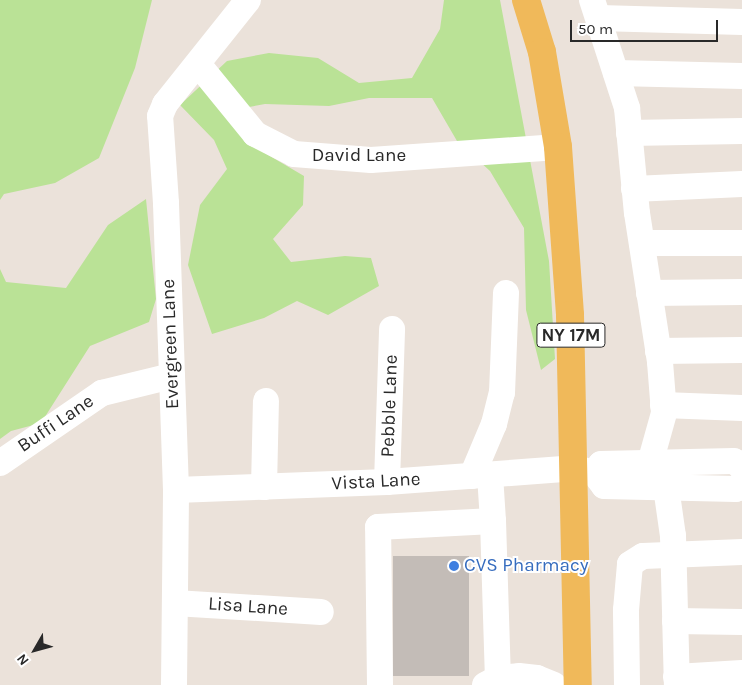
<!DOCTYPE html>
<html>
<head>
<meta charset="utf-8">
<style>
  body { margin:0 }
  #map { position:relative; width:742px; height:685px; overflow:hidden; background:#ebe2da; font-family:Karla,sans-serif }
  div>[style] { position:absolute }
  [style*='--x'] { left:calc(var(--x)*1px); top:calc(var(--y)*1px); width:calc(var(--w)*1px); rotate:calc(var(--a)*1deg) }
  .green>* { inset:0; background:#bae296 }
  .building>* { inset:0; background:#c3bcb7; transform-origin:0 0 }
  .minor>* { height:26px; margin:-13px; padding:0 13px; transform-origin:13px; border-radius:13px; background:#fff }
  .major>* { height:28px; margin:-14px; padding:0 14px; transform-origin:14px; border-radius:14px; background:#f0b95a }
  .dots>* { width:14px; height:14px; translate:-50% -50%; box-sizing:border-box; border:2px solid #fff; border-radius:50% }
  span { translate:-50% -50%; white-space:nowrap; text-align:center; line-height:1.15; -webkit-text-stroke:4px #fff; paint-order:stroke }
  .shield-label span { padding:1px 4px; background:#fff; border:1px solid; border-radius:4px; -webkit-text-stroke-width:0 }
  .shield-label { font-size:18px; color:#292929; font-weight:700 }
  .street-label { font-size:19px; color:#292929 }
  .shop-label { font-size:19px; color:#366cbe }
  .left { translate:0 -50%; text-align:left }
  .north { position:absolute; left:10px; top:625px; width:50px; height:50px; -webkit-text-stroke:4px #fff; paint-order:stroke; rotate:232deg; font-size:14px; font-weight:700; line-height:20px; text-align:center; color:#292929 }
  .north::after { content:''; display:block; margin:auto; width:18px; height:22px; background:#292929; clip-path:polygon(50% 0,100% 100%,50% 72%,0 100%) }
  .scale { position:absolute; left:570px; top:20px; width:148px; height:22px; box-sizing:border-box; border:2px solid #292929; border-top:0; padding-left:6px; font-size:15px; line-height:18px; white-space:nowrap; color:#292929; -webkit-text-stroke:4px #fff; paint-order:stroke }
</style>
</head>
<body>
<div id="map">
  <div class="green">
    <div style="clip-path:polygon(0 0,152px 0,135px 68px,99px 158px,55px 183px,4px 194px,0 200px)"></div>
    <div style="clip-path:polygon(444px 0,500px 0,549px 261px,555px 359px,541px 370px,526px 310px,524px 228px,490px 171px,457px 141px,432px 98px,369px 98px,329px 106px,265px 104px,227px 111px,258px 149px,304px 176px,303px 205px,273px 239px,291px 262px,345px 256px,371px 258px,379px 286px,328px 315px,297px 301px,264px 318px,212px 334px,188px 265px,200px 205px,227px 169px,214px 140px,180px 105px,227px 61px,269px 53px,318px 58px,359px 83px,412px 78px,440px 29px)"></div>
    <div style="clip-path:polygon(146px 199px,156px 299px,149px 322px,90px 346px,41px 423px,11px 431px,0 439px,0 269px,6px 282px,66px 288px,108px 225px)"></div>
  </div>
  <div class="building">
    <div style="left:393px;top:556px;width:76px;height:120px"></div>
  </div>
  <div class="minor">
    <div style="--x:592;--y:0;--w:114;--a:72"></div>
    <div style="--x:627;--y:108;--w:105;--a:84.6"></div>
    <div style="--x:637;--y:213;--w:151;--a:81.2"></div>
    <div style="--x:660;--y:362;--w:51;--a:85.5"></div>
    <div style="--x:664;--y:413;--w:52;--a:105.6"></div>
    <div style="--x:599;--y:18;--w:143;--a:1.6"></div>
    <div style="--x:198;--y:64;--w:90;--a:50.8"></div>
    <div style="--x:255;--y:134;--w:44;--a:27.1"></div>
    <div style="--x:294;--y:154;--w:77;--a:4.5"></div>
    <div style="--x:371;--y:160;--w:187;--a:-4"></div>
    <div style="--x:616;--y:73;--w:126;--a:1.4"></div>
    <div style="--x:629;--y:133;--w:113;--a:-1"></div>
    <div style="--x:634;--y:189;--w:108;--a:-2.7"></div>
    <div style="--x:642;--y:243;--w:100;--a:0"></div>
    <div style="--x:649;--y:293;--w:93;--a:-0.6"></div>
    <div style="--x:658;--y:351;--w:84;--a:-0.7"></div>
    <div style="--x:663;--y:405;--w:79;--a:2.2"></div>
    <div style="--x:0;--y:463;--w:124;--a:-34.5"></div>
    <div style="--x:102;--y:393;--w:72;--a:-13.7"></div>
    <div style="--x:594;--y:473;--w:11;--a:-52"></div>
    <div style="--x:601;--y:464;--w:133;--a:-1.3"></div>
    <div style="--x:734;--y:461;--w:10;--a:37"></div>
    <div style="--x:472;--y:476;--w:56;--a:-67.1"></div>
    <div style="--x:494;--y:424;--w:32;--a:-76"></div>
    <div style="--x:502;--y:393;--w:100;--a:-87.7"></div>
    <div style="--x:387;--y:482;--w:153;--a:-88.1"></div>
    <div style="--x:264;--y:487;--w:86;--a:-88.7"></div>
    <div style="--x:666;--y:487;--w:49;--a:81.9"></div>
    <div style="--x:673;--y:536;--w:149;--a:88.5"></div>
    <div style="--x:176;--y:490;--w:211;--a:-2.2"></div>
    <div style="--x:387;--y:482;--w:190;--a:-4.2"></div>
    <div style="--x:576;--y:468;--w:19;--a:16"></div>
    <div style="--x:594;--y:473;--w:16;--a:52"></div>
    <div style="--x:604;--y:486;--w:132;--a:1.3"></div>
    <div style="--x:736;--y:489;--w:8;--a:-45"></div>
    <div style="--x:493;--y:521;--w:157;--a:88.2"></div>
    <div style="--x:175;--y:603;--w:146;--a:3.5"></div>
    <div style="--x:675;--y:621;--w:67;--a:0.9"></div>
    <div style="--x:676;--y:677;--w:66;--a:-3.5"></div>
    <div style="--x:174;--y:685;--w:195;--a:-89.4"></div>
    <div style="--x:176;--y:490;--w:287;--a:-92"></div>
    <div style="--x:166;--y:203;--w:87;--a:-93.9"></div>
    <div style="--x:160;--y:116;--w:13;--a:-67"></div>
    <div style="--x:165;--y:104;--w:133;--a:-51.4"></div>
    <div style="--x:380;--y:685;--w:158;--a:-90.7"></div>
    <div style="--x:378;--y:527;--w:115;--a:-3"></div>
    <div style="--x:493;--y:521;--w:46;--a:-93.7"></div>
    <div style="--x:485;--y:685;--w:15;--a:-28"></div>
    <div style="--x:498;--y:678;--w:21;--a:-5"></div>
    <div style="--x:519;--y:676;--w:18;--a:6"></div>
    <div style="--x:537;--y:678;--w:18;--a:22"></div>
    <div style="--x:627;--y:685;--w:75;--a:-90.8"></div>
    <div style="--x:626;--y:610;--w:46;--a:-85"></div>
    <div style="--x:630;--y:564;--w:15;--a:-32"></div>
    <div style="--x:643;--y:556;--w:99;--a:-2.3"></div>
  </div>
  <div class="major">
    <div style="--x:526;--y:0;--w:54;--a:72.9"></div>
    <div style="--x:542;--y:52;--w:96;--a:80.4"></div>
    <div style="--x:558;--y:147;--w:168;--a:85.9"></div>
    <div style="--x:570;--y:315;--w:370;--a:88.8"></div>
  </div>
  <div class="dots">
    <div style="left:454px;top:566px;background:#3f7fe0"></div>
  </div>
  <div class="shield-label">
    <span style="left:571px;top:335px">NY 17M</span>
  </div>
  <div class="street-label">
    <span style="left:359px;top:156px">David Lane</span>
    <span style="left:171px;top:344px;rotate:-92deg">Evergreen Lane</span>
    <span style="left:390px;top:406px;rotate:-88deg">Pebble Lane</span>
    <span style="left:56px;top:424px;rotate:-34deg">Buffi Lane</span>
    <span style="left:376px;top:482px;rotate:-3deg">Vista Lane</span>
    <span style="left:248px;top:607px;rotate:4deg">Lisa Lane</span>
  </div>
  <div class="shop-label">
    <span class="left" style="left:464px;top:566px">CVS Pharmacy</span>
  </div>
  <div class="north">N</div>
  <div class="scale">50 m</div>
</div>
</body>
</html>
